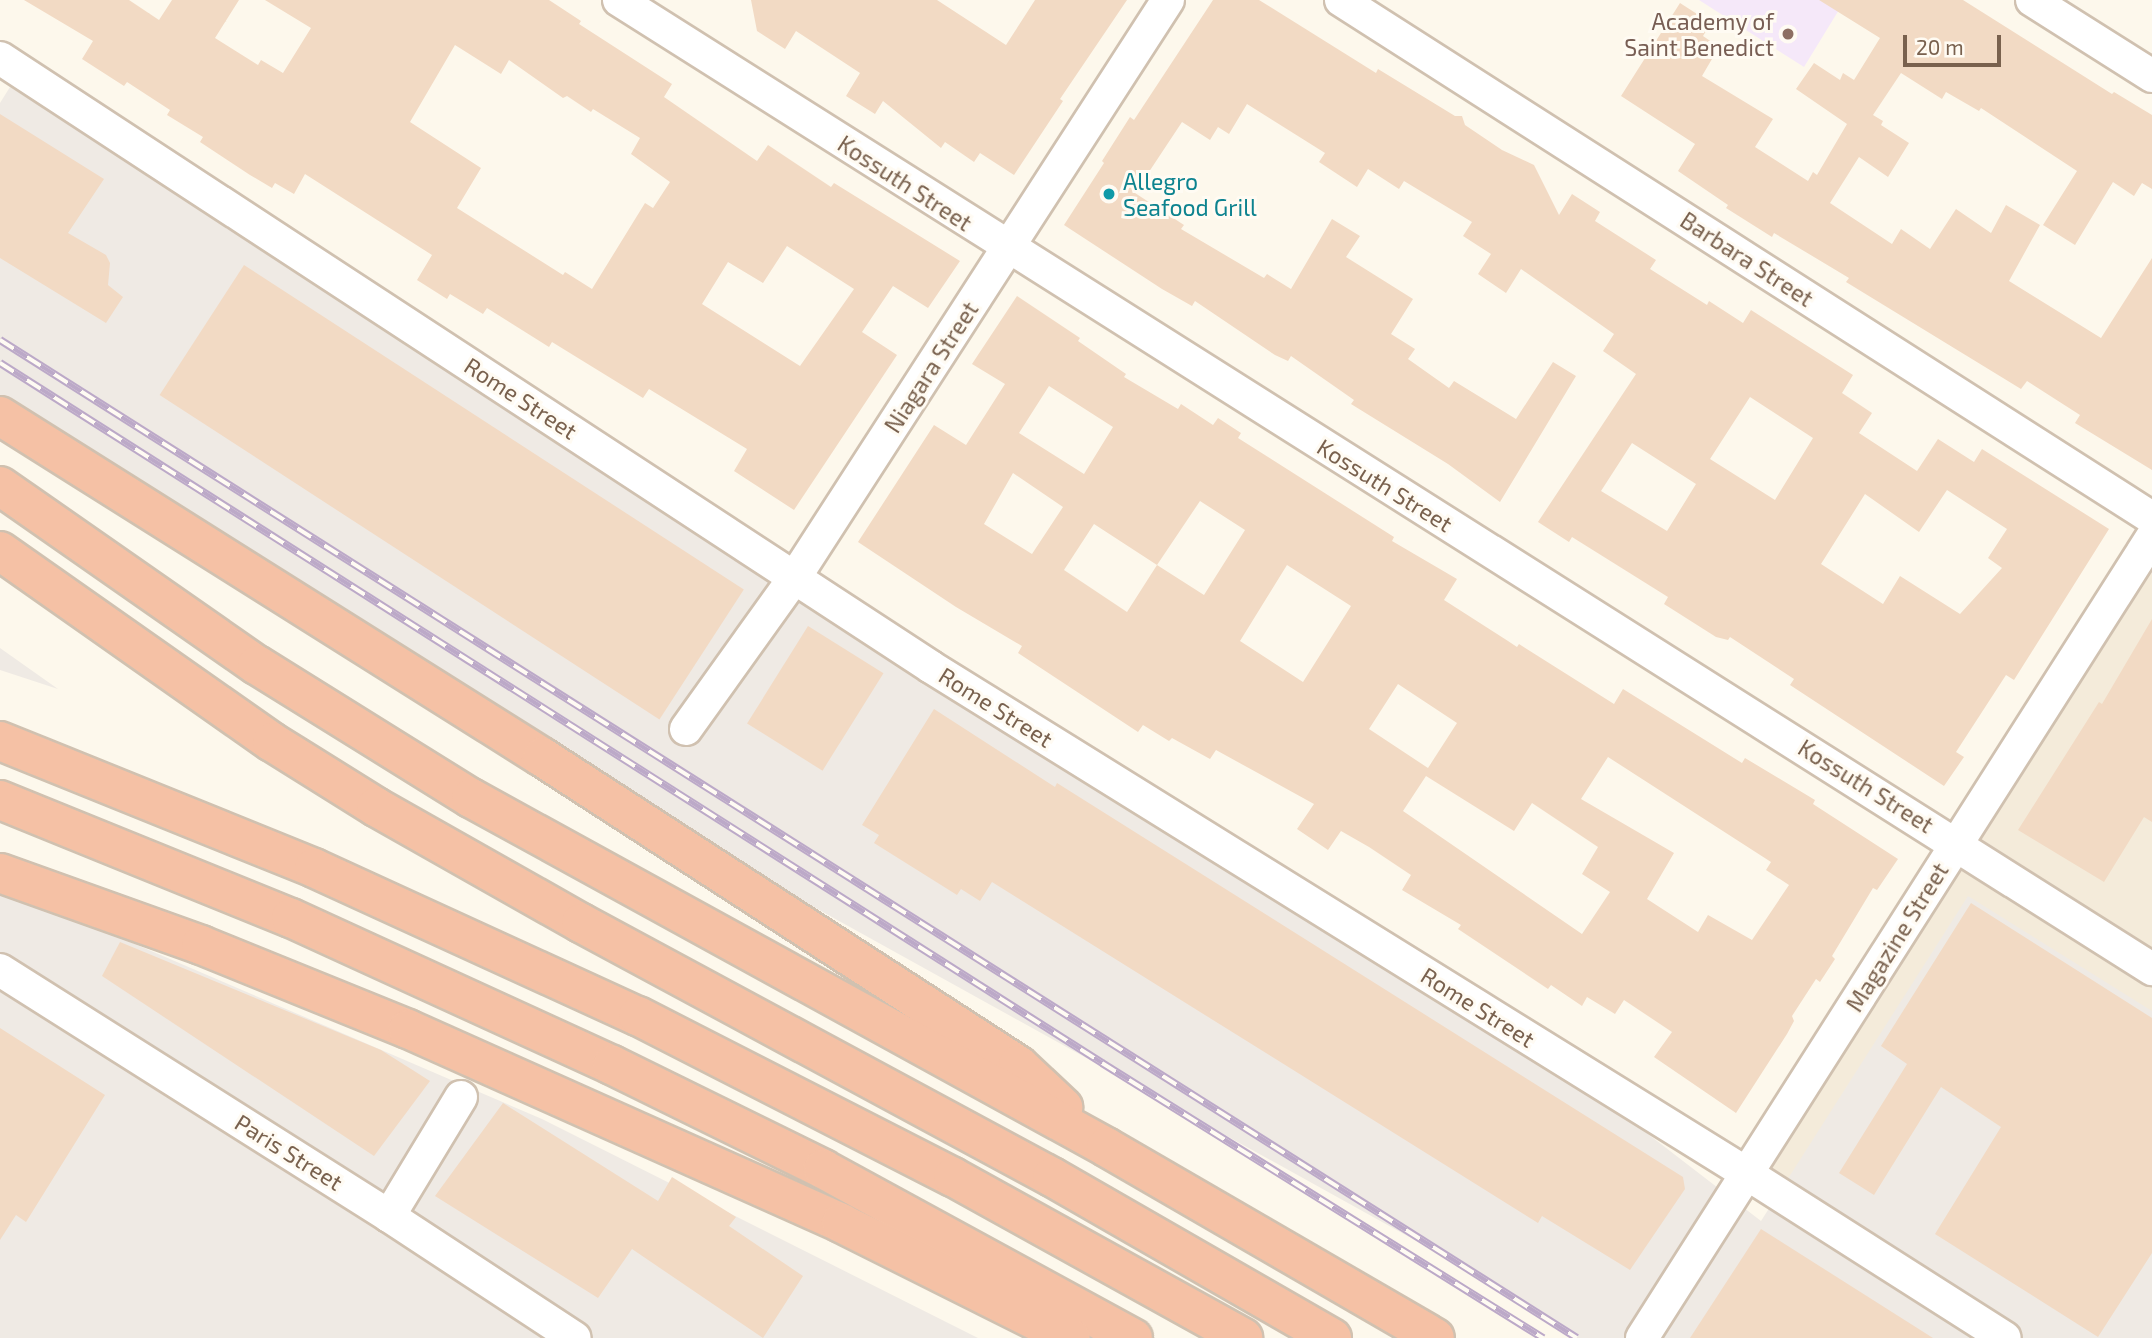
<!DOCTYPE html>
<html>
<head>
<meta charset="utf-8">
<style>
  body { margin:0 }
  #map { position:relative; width:2152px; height:1338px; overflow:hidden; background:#fdf8ec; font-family:"Exo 2",sans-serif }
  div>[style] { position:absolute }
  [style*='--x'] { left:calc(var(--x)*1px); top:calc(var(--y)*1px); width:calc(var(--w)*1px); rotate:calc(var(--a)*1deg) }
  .residential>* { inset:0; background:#f4ebda }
  .industrial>* { inset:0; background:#efeae4 }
  .education>* { inset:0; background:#f5e8f9 }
  .building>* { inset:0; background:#f2dac4; transform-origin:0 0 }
  .roads { filter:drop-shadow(2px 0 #d0c1b0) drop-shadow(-2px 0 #d0c1b0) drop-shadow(0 2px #d0c1b0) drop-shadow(0 -2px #d0c1b0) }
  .street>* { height:32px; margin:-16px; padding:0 16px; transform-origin:16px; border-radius:16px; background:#fff }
  .highway>* { height:38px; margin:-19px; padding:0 19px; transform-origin:19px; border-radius:19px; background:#f5c1a5 }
  .rail>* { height:8px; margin-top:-4px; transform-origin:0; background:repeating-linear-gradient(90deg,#fffbf3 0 16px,#bca9c8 0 32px); box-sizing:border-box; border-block:2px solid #bca9c8 }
  .dots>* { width:19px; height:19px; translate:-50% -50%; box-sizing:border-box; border:4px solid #fffbf3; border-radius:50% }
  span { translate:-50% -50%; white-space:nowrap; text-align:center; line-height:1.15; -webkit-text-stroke:6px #fffbf3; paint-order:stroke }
  .education-label { font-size:23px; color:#785e54 }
  .right { translate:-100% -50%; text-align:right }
  .culture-label { font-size:23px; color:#0d838f }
  .left { translate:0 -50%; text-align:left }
  .street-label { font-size:23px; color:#79614e }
  .scale { position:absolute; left:1903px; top:35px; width:98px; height:32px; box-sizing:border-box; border:4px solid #79614e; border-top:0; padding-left:9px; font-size:21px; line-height:24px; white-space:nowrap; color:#79614e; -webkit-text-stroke:5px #fffbf3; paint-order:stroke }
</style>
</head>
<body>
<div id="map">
  <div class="residential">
    <div style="clip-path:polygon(2152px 564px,2152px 1338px,1749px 1175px)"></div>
  </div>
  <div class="industrial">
    <div style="clip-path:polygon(10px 87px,1540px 1051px,1761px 1221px,1968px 896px,2152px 1011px,2152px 1338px,1572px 1338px,1429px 1248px,417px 687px,0 396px,0 103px)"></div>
    <div style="clip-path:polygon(0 648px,58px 689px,0 670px)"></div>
    <div style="clip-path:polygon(0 886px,542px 1119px,978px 1338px,0 1338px)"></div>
  </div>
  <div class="education">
    <div style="clip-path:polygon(1699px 0,1845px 0,1804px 67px)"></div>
  </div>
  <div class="building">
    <div style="clip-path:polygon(evenodd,24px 0,129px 0,159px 20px,172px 0,239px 0,215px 38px,258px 65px,261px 60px,283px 73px,311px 28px,265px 0,549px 0,581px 21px,579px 24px,672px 84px,664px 97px,757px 161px,768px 145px,831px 187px,834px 183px,960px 261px,928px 308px,893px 286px,862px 332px,897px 355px,794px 510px,734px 471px,747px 449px,649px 389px,643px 398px,552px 342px,549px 347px,487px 308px,483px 314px,450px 294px,447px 299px,417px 280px,432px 255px,305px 174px,294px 194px,275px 183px,272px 188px,250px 175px,200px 142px,203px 137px,167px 115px,170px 110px,127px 82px,124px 86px,82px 59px,93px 41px,24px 0,455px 45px,501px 74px,509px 60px,563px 98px,567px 96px,591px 112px,593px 109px,640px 138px,631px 154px,670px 182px,653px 208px,645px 203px,592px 289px,565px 272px,563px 275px,457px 208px,481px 168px,410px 122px,455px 45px,24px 0,787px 246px,854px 289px,800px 366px,702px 304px,728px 262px,763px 283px,787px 246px)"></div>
    <div style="clip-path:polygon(751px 0,937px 0,1006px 45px,1035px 0,1127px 0,1060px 99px,1063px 101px,1014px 175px,980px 153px,974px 162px,945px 142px,941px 148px,883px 101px,875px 114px,846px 96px,860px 73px,796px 31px,785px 49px,757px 31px)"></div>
    <div style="clip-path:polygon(evenodd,1213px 0,1259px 0,1376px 73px,1378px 69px,1455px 116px,1462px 116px,1465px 125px,1502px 150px,1534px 165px,1559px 215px,1572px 194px,1600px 212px,1595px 221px,1656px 260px,1650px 269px,1707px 305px,1709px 301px,1743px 323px,1751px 310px,1853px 375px,1842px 393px,1872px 413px,1859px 433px,1917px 471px,1938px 439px,1974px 462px,1982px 449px,2109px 529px,2014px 680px,2006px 675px,1956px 752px,1964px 757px,1944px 786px,1790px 685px,1794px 679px,1730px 637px,1728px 640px,1716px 637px,1664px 604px,1668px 597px,1572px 537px,1569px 542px,1538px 522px,1636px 374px,1603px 351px,1614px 334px,1521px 269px,1506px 293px,1478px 274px,1491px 254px,1463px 236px,1472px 222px,1404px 181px,1399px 189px,1368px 169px,1357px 187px,1319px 162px,1325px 153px,1247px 104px,1229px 134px,1218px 127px,1210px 140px,1182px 122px,1135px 193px,1184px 225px,1181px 229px,1264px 278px,1267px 274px,1291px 289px,1332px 219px,1360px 236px,1346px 257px,1413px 299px,1391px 334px,1415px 349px,1408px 359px,1449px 388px,1454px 381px,1516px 419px,1553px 362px,1576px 376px,1500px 502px,1448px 464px,1351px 404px,1354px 400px,1291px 356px,1288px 361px,1275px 355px,1195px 301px,1192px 306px,1162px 289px,1064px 225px,1104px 163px,1102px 161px,1130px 117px,1134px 120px,1213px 0,1750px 397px,1813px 438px,1775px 500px,1710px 459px,1750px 397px,1213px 0,1632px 443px,1696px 484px,1667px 531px,1601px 491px,1632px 443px,1213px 0,1947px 490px,2007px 529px,1988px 558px,2002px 568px,1960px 614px,1900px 576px,1883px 604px,1821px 564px,1865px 494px,1919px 532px,1947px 490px)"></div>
    <div style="clip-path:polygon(1819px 0,1963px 0,2112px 94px,2114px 92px,2152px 115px,2152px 189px,2142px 183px,2134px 196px,2113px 182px,2075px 245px,2043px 225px,2077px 171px,1981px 108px,1979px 111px,1946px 92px,1942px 99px,1901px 73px,1873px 115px,1883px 121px,1881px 125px,1909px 143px,1888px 177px,1859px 157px,1830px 203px,1892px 244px,1901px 229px,1930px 249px,1956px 209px,1991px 233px,2006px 205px,2040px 225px,2009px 281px,2101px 338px,2152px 258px,2152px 470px,2075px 423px,2080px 415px,2027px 381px,2021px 389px,1846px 282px,1849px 278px,1774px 233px,1772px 237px,1726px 208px,1728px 205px,1678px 171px,1695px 144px,1621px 96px,1680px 3px,1711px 23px,1703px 36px,1719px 47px,1702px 76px,1773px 119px,1755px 147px,1808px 181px,1813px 172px,1817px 175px,1847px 124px,1796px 89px,1814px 63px,1840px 80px,1843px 73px,1854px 80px,1880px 38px)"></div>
    <div style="clip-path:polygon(0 114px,104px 179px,68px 233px,106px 255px,110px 263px,108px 285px,123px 297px,106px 323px,0 258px)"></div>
    <div style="left:244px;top:265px;width:596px;height:155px;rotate:33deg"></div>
    <div style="clip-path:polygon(evenodd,1017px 296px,1080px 338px,1078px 341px,1126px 374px,1124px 377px,1178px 409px,1181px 404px,1213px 425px,1218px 418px,1241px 433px,1238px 438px,1394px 537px,1392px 541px,1457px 579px,1444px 600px,1508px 641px,1517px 647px,1519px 644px,1614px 704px,1623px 689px,1742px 763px,1745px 758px,1815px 800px,1813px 804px,1898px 859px,1877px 890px,1873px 888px,1832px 956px,1835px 959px,1820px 982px,1816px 979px,1792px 1016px,1794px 1021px,1787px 1034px,1736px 1113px,1654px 1057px,1672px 1032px,1624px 1000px,1615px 1014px,1587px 997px,1582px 1006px,1551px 985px,1548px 989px,1458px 929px,1461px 925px,1402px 890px,1411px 875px,1369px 847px,1341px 831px,1328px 850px,1297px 829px,1314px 804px,1216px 750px,1210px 759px,1172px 738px,1169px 741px,1143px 725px,1138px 732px,1018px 653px,1022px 646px,956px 607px,858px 542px,934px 425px,966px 445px,1005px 384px,972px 364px,1017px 296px,1049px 386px,1113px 427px,1084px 474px,1019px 433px,1049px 386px,1017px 296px,1013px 473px,1063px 507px,1032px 554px,984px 524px,1013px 473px,1017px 296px,1200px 501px,1245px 530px,1204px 595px,1157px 565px,1200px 501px,1017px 296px,1094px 524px,1157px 565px,1127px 612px,1064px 570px,1094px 524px,1017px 296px,1287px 565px,1351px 606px,1303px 682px,1240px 641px,1287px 565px,1017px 296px,1398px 684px,1457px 723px,1428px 768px,1369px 729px,1398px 684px,1017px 296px,1608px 757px,1771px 862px,1766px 870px,1789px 885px,1752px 940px,1708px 915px,1698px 932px,1647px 899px,1674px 853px,1581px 799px,1608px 757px,1017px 296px,1426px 776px,1514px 831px,1532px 803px,1598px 847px,1582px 874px,1610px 892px,1582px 934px,1403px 811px,1426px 776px)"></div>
    <div style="clip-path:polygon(2152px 619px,2152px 822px,2144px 817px,2104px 882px,2018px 830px,2099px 702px,2102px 704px)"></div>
    <div style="left:808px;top:626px;width:89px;height:115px;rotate:32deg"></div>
    <div style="clip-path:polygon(934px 709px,1055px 787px,1057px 783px,1683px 1177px,1685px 1189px,1630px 1270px,1542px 1216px,1538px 1223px,992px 882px,980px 901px,961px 889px,957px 895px,874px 843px,879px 835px,862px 825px)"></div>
    <div style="clip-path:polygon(1971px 903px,2152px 1018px,2152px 1253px,2098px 1337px,1935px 1234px,2001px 1127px,1941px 1087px,1874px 1195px,1839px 1173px,1907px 1064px,1881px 1046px)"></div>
    <div style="clip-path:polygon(120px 942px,381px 1050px,430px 1081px,374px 1156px,102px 976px)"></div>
    <div style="clip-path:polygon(0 1028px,105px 1095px,26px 1222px,16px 1215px,0 1240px)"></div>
    <div style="clip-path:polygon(503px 1103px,658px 1201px,672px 1177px,736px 1217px,729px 1226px,803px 1276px,763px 1338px,632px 1249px,598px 1298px,435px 1196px)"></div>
    <div style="clip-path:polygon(1761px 1229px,1933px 1338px,1690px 1338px)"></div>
  </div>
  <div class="roads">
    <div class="street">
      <div style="--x:619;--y:0;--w:1814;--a:32.3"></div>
      <div style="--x:1341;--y:0;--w:962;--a:32.57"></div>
      <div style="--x:2032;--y:0;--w:142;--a:32.3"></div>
      <div style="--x:0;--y:58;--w:1112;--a:33.19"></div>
      <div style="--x:931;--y:667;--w:963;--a:31.84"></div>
      <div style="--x:1749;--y:1175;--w:303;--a:32.5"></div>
      <div style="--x:686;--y:729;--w:187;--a:-54.4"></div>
      <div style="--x:795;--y:577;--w:687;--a:-57.12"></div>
      <div style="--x:0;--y:970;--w:460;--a:32.3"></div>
      <div style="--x:389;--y:1216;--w:222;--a:33.3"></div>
      <div style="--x:389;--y:1216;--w:139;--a:-58.8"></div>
      <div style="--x:1642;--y:1338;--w:950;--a:-57.51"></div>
    </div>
    <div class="highway">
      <div style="--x:0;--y:416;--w:640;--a:32.18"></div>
      <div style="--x:542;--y:757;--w:567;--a:32.91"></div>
      <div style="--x:1018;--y:1065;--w:62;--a:43"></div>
      <div style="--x:0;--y:486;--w:313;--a:34.9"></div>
      <div style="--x:257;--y:665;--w:252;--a:31.9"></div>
      <div style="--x:471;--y:798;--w:725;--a:28.79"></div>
      <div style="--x:1106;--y:1147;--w:380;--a:30.1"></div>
      <div style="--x:0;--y:551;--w:332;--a:35.1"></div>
      <div style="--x:272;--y:742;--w:123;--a:32"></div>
      <div style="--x:376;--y:807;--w:236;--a:29.5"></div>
      <div style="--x:581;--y:923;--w:535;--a:28.34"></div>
      <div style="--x:1052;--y:1177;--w:323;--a:29.9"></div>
      <div style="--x:0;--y:741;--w:339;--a:22"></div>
      <div style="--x:314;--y:868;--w:356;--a:24.6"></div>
      <div style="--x:638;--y:1016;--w:354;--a:27.1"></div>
      <div style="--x:953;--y:1177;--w:332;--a:29"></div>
      <div style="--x:0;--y:800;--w:314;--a:22.1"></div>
      <div style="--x:291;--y:918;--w:353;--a:24.6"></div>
      <div style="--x:612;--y:1065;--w:235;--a:26.2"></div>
      <div style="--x:823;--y:1169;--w:353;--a:28.6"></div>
      <div style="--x:0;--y:873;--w:214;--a:19.7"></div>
      <div style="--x:201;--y:945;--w:223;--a:22.1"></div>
      <div style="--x:408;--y:1029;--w:474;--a:24.1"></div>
      <div style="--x:841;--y:1223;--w:257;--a:26.6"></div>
    </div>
  </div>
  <div class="rail">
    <div style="--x:0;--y:340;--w:1866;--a:32.33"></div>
    <div style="--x:0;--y:363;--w:1306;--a:32.42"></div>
    <div style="--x:1102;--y:1063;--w:520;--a:31.95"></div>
  </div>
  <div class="dots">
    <div style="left:1788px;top:34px;background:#8d6e63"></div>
    <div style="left:1109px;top:194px;background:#0f9aa8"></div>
  </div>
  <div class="education-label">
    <span class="right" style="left:1774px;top:34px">Academy of<br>Saint Benedict</span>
  </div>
  <div class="culture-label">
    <span class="left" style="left:1123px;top:194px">Allegro<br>Seafood Grill</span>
  </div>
  <div class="street-label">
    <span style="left:905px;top:183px;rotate:33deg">Kossuth Street</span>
    <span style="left:1747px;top:259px;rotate:33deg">Barbara Street</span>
    <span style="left:931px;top:367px;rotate:-57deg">Niagara Street</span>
    <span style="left:521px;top:398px;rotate:33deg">Rome Street</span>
    <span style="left:1385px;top:485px;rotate:32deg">Kossuth Street</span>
    <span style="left:996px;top:707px;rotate:32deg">Rome Street</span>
    <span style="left:1866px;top:786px;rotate:32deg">Kossuth Street</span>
    <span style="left:1897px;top:937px;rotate:-58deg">Magazine Street</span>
    <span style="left:1478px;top:1007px;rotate:32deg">Rome Street</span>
    <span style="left:289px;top:1152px;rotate:32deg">Paris Street</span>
  </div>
  <div class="scale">20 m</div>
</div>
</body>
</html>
